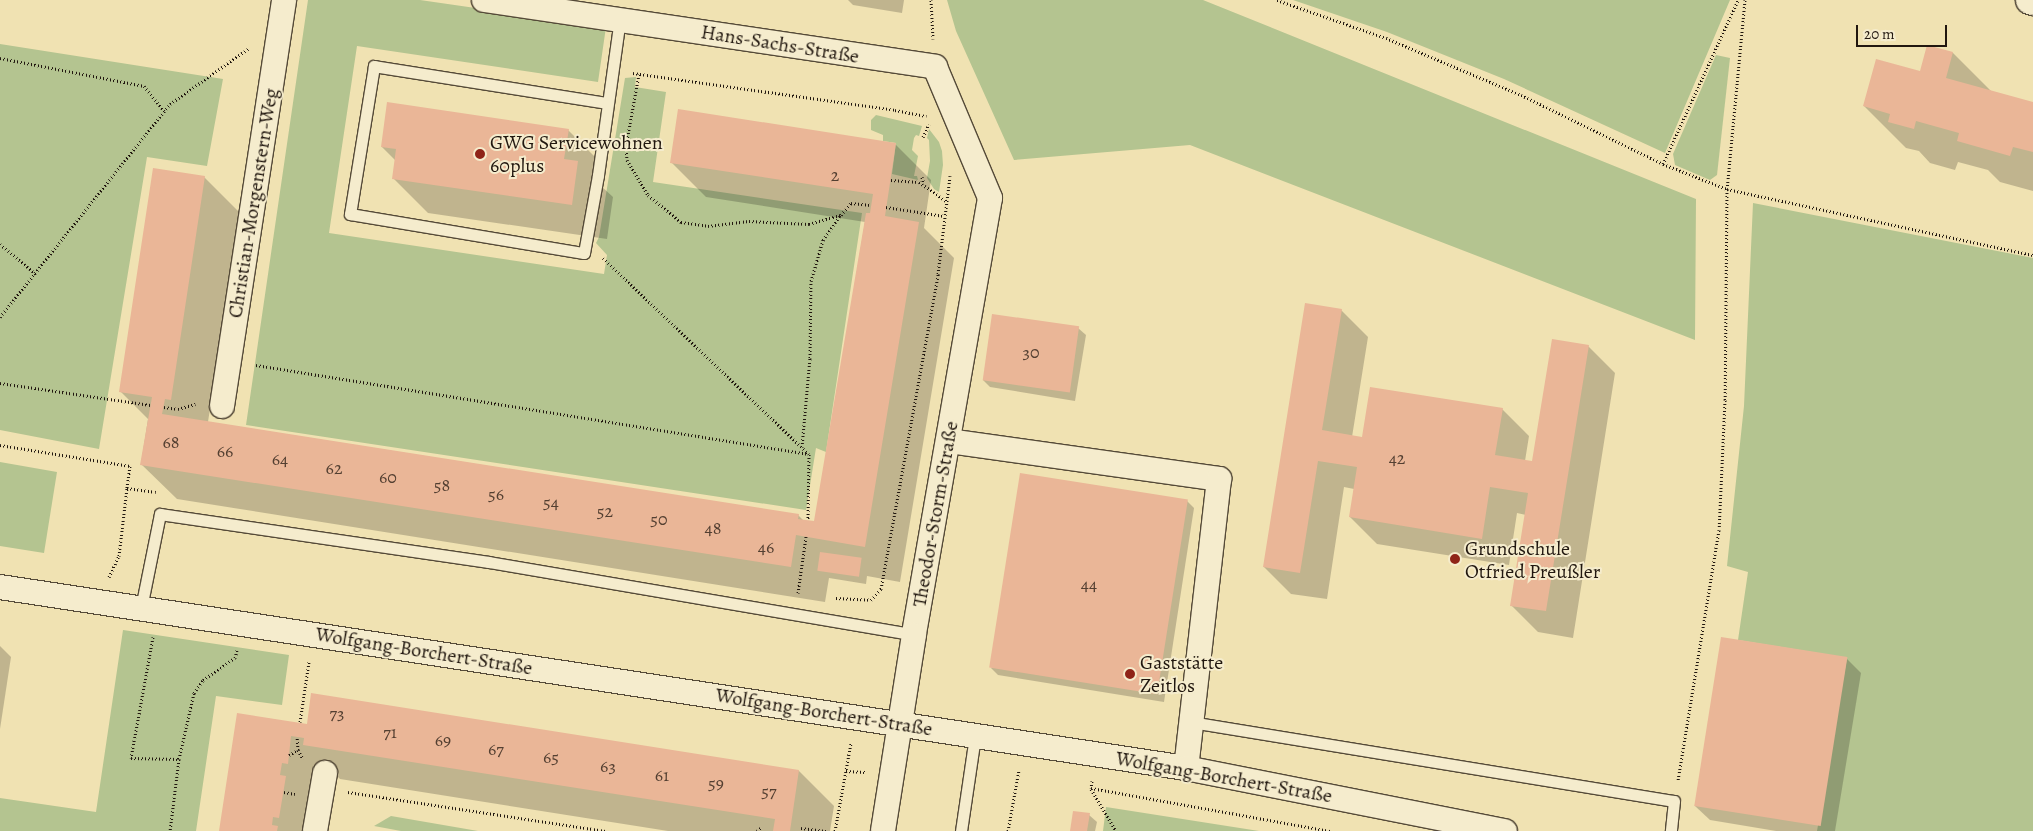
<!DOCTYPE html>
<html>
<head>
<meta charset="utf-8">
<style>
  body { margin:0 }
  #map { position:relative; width:2033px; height:831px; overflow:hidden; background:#f0e2b2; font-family:Alegreya,serif }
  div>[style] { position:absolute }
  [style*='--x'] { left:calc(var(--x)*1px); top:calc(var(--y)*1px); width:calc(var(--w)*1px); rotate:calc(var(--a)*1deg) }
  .green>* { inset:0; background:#b4c490 }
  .shadow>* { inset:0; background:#0003 }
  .building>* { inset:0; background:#eab697; transform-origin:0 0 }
  .path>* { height:3px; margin-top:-1.5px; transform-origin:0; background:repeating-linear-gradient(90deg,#21170f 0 1px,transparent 0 3.5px) }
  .roads { filter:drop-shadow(1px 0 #554a38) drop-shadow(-1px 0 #554a38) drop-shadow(0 1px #554a38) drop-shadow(0 -1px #554a38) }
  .lane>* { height:11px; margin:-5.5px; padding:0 5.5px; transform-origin:5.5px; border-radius:5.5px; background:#f5eccd }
  .street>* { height:24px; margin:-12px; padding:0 12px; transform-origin:12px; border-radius:12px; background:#f5eccd }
  .secondary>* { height:28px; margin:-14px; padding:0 14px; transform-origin:14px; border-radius:14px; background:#f5eccd }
  .dots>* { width:14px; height:14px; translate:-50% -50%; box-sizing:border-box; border:2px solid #f5eccd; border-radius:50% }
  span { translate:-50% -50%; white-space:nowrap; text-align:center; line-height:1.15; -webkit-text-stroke:4px #f5eccd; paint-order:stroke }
  .number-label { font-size:18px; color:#533f31 }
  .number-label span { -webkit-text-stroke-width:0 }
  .street-label { font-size:20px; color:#21170f }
  .poi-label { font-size:20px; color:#21170f }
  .left { translate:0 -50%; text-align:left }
  .scale { position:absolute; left:1856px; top:25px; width:91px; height:22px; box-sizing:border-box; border:2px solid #21170f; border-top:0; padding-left:6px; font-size:15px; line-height:18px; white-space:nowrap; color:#21170f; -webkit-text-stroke:4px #f5eccd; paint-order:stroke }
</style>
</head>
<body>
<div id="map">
  <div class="green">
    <div style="clip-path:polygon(308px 0,420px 0,606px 27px,598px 82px,357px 46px,329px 233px,604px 274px,607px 255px,596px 243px,599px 237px,625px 78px,636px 77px,635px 87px,666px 92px,653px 182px,862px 213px,826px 452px,816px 448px,806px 510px,246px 425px)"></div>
    <div style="clip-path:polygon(947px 0,1203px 0,1696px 199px,1695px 340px,1190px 145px,1014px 160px,956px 31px)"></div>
    <div style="clip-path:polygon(1293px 0,1730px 0,1665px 153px,1504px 79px,1387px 32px)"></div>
    <div style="clip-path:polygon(0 44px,223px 79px,207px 166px,147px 157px,99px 449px,0 430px)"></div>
    <div style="clip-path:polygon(1716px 55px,1730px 58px,1717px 175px,1710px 180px,1675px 165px,1673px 154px)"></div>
    <div style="clip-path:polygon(876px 115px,922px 126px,919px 136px,916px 135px,914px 138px,912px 150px,918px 156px,914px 176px,917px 176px,918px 180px,892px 174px,896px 143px,883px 141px,883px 135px,871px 130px,871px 120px)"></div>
    <div style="clip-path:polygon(929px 129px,939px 142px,942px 151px,943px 165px,939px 192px,934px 189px,927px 178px,930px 161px,929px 140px,927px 138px)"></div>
    <div style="clip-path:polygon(1753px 203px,2033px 258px,2033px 831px,1817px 831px,1847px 658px,1738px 640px,1748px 572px,1727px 566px,1744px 406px)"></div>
    <div style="clip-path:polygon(0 462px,57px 472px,44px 553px,0 546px)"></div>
    <div style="clip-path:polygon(123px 630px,289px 655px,282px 705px,216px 696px,196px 831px,0 831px,0 798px,96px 812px)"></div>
    <div style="clip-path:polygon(1106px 807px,1259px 831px,1103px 831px)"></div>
    <div style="clip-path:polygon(391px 816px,478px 831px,401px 831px,374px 826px)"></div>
  </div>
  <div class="shadow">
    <div style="clip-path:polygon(848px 0,904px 0,902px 13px,853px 5px)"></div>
    <div style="clip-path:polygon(1928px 46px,1953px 53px,1992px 92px,2033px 103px,2033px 191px,2000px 182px,1988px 170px,1958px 162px,1955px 170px,1930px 163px,1919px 151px,1906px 148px,1864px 106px,1921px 73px)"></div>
    <div style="clip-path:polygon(568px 130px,603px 165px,600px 185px,613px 197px,607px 239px,428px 213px,393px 178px,396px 161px,382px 147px)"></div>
    <div style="clip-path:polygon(895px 144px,931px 180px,924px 228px,954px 258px,900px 582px,867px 576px,866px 584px,829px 578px,825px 602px,177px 499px,141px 464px,148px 419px,120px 391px,204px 177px,239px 212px,208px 422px,798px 515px,804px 521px,815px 524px,865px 222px,706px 197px,671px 162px)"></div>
    <div style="clip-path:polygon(1341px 310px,1368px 337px,1352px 437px,1363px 438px,1502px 409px,1529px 436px,1525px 461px,1533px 462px,1588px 346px,1615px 373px,1573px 638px,1538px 632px,1511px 605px,1526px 515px,1517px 513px,1509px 565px,1377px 544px,1350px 517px,1354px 489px,1344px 487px,1327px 599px,1291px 594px,1264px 567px)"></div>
    <div style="clip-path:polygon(1078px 328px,1086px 335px,1075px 401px,990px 387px,983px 380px)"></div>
    <div style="clip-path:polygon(1187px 501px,1194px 508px,1164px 702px,998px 675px,991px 668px)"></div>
    <div style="clip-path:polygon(0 646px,11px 657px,0 729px)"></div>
    <div style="clip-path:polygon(1847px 659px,1861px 673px,1835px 831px,1776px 831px,1710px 820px,1695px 806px)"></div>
    <div style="clip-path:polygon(238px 714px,308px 725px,799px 771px,834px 806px,830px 831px,668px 831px,340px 779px,323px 762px,318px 831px,220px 831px)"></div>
    <div style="clip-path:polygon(1089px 815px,1097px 822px,1095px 831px,1071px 831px)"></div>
  </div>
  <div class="building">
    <div style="clip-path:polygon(1927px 45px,1953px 52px,1946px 78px,2033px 102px,2033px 152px,2013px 147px,2010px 156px,1957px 141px,1959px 133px,1916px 121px,1914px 129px,1888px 122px,1890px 114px,1863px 106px,1876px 59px,1920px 71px)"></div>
    <div style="clip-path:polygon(387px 102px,569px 129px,564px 159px,578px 161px,572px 205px,392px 179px,396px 149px,381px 147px)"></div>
    <div style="clip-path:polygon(678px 109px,896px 143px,885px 216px,919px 222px,865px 547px,796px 535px,791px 567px,140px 465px,152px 397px,119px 392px,153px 168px,205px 176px,171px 400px,165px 399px,162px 414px,799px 514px,798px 519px,814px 521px,866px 213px,870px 213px,873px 194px,670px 163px)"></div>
    <div style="clip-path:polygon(1305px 303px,1342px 309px,1322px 430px,1362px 437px,1370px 387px,1503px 408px,1495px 455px,1532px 461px,1552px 339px,1589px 345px,1546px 611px,1510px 606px,1528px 493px,1490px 487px,1482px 539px,1349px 517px,1357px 467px,1318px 461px,1300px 573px,1263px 567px)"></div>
    <div style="left:992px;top:314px;width:88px;height:67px;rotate:8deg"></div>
    <div style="left:1020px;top:473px;width:170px;height:197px;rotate:9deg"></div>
    <div style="left:820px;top:552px;width:42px;height:19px;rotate:8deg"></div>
    <div style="left:1721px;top:637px;width:128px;height:171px;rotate:9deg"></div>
    <div style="clip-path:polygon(311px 693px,799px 770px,790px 831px,773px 831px,775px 819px,303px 745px,304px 738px,291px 736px,288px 764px,282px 763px,280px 775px,286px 776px,279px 818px,273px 817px,272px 825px,278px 826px,277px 831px,219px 831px,237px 713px,307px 724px)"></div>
    <div style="clip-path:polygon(1073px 811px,1090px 813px,1087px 831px,1070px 831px)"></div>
  </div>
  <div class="path">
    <div style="--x:931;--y:0;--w:39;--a:87"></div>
    <div style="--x:1277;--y:0;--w:115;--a:19.2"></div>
    <div style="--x:1386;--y:38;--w:147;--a:22.9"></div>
    <div style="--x:1521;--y:95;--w:158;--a:25.9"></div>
    <div style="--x:1663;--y:164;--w:69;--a:21.3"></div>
    <div style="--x:1727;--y:189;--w:211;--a:90.5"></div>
    <div style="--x:1725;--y:400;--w:130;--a:92.6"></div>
    <div style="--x:1719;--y:530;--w:254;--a:99.3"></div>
    <div style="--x:1745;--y:0;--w:190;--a:95.4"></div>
    <div style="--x:1727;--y:189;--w:313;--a:12.2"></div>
    <div style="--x:0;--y:58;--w:147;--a:11"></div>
    <div style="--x:144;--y:86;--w:32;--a:51"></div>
    <div style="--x:633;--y:73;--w:265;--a:8"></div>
    <div style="--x:895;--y:110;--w:32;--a:11"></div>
    <div style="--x:639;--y:74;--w:73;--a:100.2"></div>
    <div style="--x:626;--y:146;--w:14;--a:86"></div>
    <div style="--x:627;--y:160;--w:41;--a:59"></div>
    <div style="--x:648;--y:195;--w:43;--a:39.3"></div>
    <div style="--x:681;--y:222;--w:27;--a:8"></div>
    <div style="--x:708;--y:226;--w:41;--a:-7"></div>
    <div style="--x:749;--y:221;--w:60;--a:2.9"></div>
    <div style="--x:809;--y:224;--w:33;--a:-16"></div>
    <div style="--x:841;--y:215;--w:16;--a:-50"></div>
    <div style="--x:851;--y:203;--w:20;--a:6"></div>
    <div style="--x:923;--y:137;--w:14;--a:-65"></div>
    <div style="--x:1663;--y:164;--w:180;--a:-65.4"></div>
    <div style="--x:922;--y:177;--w:7;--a:74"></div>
    <div style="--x:891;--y:180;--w:28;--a:4"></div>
    <div style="--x:919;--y:182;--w:33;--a:35"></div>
    <div style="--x:886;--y:207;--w:59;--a:8.8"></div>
    <div style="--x:0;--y:244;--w:47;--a:39.8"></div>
    <div style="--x:603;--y:258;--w:284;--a:43.6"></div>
    <div style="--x:0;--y:317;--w:273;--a:-51.4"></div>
    <div style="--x:170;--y:104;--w:97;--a:-35.3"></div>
    <div style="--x:256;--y:365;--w:560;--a:9.14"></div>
    <div style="--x:809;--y:454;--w:66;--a:90.9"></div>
    <div style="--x:0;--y:383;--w:152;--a:8.3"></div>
    <div style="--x:164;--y:407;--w:14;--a:8"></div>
    <div style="--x:178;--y:409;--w:18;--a:-16"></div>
    <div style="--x:0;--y:445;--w:132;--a:9.2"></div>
    <div style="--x:130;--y:466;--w:22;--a:98"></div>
    <div style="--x:802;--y:447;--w:89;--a:-84.9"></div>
    <div style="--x:810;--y:358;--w:77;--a:-89.3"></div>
    <div style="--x:811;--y:281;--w:43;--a:-73.7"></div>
    <div style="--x:823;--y:240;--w:29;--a:-55"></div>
    <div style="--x:109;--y:577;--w:23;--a:-65"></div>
    <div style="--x:119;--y:556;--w:68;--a:-83.3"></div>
    <div style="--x:127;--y:488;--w:29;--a:8"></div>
    <div style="--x:798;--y:593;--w:57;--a:-81.9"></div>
    <div style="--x:836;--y:598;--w:35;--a:3"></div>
    <div style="--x:871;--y:600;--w:15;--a:-48"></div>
    <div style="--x:881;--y:589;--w:320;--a:-79.7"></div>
    <div style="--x:938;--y:274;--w:99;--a:-83"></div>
    <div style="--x:153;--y:637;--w:123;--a:100.3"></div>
    <div style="--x:131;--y:758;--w:48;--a:1.2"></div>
    <div style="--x:179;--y:759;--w:73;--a:97.1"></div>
    <div style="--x:300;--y:722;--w:61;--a:-81.5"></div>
    <div style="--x:298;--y:750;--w:10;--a:61"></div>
    <div style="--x:289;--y:755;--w:10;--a:-29"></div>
    <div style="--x:298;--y:750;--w:13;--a:-94"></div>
    <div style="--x:179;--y:759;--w:68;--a:-77.2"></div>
    <div style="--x:194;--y:693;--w:16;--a:-55"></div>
    <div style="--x:203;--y:680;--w:39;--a:-35"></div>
    <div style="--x:235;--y:658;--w:8;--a:-76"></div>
    <div style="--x:846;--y:771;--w:19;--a:3"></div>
    <div style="--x:1092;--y:781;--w:7;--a:98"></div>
    <div style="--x:1091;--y:788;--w:244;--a:10.2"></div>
    <div style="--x:1091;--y:789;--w:49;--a:59.2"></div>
    <div style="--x:284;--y:792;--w:11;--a:10"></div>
    <div style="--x:348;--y:792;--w:262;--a:8.6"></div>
    <div style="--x:801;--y:828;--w:25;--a:7"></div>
    <div style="--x:757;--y:831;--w:6;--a:-39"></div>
    <div style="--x:835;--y:831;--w:89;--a:-79.7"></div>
    <div style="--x:1008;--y:831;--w:62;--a:-79.8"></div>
  </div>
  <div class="roads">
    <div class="lane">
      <div style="--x:607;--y:103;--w:236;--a:-171"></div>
      <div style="--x:374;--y:66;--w:150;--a:99.2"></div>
      <div style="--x:350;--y:214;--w:237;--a:9.5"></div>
      <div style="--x:584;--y:253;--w:79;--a:-79.8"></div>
      <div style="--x:598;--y:175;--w:158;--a:-82"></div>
      <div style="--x:141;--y:608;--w:96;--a:-78.6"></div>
      <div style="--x:160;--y:514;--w:332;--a:8.3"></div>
      <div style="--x:489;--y:562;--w:431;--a:9.7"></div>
      <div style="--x:1191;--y:722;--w:489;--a:9.3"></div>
      <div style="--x:1674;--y:801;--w:30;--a:96"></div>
      <div style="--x:961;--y:831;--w:96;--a:-81.6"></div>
    </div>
    <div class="street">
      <div style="--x:484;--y:0;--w:456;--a:8.4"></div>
      <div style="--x:935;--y:67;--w:142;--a:67.2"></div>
      <div style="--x:990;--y:198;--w:444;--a:99.9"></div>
      <div style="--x:914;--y:635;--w:198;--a:99"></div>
      <div style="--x:222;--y:406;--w:411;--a:-81.3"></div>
      <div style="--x:949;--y:441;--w:273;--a:8"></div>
      <div style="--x:1219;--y:479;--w:291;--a:96.5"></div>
      <div style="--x:0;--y:587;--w:1200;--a:8.68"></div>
      <div style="--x:1186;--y:768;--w:325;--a:11.2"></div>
      <div style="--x:315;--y:831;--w:59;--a:-80.2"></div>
    </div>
    <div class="secondary">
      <div style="--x:2030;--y:0;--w:3;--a:18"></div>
    </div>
  </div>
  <div class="dots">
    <div style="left:480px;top:154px;background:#8f2418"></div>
    <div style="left:1455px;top:559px;background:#8f2418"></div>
    <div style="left:1130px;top:674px;background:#8f2418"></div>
  </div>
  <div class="number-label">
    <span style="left:835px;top:175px">2</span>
    <span style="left:1031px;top:352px">30</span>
    <span style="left:171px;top:442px">68</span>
    <span style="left:225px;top:451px">66</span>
    <span style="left:1397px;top:458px">42</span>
    <span style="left:280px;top:459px">64</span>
    <span style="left:334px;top:468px">62</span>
    <span style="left:388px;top:477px">60</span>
    <span style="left:442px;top:485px">58</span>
    <span style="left:496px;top:494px">56</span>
    <span style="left:551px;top:502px">54</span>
    <span style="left:605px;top:511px">52</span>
    <span style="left:659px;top:519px">50</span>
    <span style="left:713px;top:528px">48</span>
    <span style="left:766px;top:547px">46</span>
    <span style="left:1089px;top:584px">44</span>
    <span style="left:337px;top:713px">73</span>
    <span style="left:390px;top:732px">71</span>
    <span style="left:443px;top:740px">69</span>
    <span style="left:496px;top:749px">67</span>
    <span style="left:551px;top:757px">65</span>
    <span style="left:608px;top:766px">63</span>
    <span style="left:662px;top:775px">61</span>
    <span style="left:716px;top:783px">59</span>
    <span style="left:769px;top:791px">57</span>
  </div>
  <div class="street-label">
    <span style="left:780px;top:44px;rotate:9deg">Hans-Sachs-Straße</span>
    <span style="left:253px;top:203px;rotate:-81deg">Christian-Morgenstern-Weg</span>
    <span style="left:935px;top:514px;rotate:-80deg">Theodor-Storm-Straße</span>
    <span style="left:424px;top:651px;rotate:9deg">Wolfgang-Borchert-Straße</span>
    <span style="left:824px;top:712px;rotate:9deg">Wolfgang-Borchert-Straße</span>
    <span style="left:1224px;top:777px;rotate:10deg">Wolfgang-Borchert-Straße</span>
  </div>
  <div class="poi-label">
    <span class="left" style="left:490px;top:154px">GWG Servicewohnen<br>60plus</span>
    <span class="left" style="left:1465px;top:560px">Grundschule<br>Otfried Preußler</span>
    <span class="left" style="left:1140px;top:674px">Gaststätte<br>Zeitlos</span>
  </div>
  <div class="scale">20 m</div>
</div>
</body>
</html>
